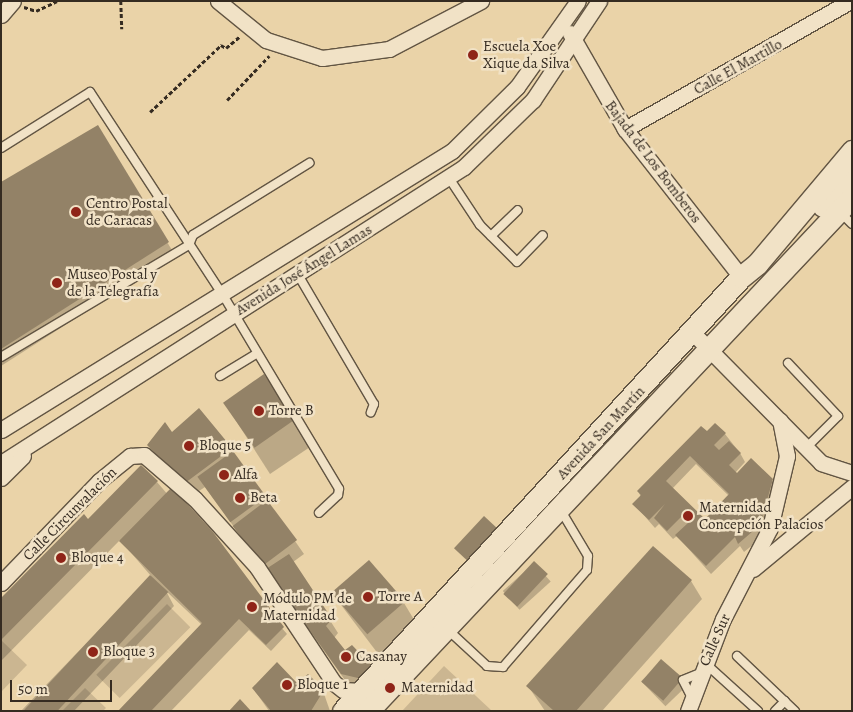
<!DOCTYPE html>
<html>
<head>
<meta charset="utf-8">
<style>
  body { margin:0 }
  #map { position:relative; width:853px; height:712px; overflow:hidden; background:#ead3a8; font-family:Alegreya,serif }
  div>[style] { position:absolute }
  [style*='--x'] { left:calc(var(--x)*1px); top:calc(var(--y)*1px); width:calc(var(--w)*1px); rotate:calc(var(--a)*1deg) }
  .green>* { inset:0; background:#cbb691; transform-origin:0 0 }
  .shadow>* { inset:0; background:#0003; transform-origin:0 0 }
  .building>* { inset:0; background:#938267; transform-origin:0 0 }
  .path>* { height:2.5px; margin-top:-1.25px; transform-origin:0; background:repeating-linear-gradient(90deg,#352b21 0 4px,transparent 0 6.5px) }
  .roads { filter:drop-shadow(1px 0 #625543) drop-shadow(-1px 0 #625543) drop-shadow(0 1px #625543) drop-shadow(0 -1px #625543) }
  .lane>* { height:8px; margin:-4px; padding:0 4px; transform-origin:4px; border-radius:4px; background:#f1e2c6 }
  .street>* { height:15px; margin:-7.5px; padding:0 7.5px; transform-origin:7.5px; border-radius:7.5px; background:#f1e2c6 }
  .secondary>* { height:21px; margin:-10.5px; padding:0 10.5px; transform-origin:10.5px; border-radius:10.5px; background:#f1e2c6 }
  .dots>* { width:14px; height:14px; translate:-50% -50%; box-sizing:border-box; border:2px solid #f1e2c6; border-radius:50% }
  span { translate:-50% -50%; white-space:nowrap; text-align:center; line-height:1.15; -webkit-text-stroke:5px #f1e2c6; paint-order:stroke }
  .poi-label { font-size:15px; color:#352b21 }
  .left { translate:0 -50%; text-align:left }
  .street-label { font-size:15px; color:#352b21 }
  .frame { position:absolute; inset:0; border:2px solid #352b21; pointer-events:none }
  .scale { position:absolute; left:10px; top:680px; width:102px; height:22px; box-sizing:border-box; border:2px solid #352b21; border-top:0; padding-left:6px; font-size:15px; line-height:18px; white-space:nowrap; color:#352b21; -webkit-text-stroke:4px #f1e2c6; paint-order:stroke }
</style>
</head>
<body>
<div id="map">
  <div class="green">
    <div style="left:167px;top:604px;width:33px;height:100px;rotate:45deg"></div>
    <div style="clip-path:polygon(2px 641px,27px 665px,1px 692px,1px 642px)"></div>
    <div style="clip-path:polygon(444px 666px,492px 711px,402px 711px)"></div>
    <div style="clip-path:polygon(85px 688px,106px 708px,103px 711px,62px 711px)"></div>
  </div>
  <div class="shadow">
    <div style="clip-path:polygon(1px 184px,167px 242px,175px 255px,1px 366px)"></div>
    <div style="clip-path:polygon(224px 402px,294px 420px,310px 447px,270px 474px)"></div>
    <div style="clip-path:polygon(evenodd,707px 433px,725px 434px,740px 453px,745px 462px,735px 473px,772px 480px,777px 489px,765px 535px,744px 552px,740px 546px,711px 574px,677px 536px,673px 539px,659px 524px,655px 528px,634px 504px,641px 497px,638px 491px,707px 433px,696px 464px,729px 496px,705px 521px,672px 489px,696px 464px)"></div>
    <div style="clip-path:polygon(171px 434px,231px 449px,304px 554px,293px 562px,338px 633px,334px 638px,345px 651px,370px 665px,365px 690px,350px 687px,205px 487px,193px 495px,156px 458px,148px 445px)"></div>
    <div style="clip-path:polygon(157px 482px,287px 634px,271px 651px,249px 630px,171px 711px,120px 711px,202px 625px,166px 591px,174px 606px,74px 711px,21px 711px,151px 576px,120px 540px,1px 661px,1px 600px,88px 520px)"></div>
    <div style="clip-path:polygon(653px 547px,691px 581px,702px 599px,602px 711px,545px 711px,528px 686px)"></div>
    <div style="left:534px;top:563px;width:25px;height:42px;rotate:48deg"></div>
    <div style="clip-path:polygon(332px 593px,404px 603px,419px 628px,382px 659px)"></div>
    <div style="left:662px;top:661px;width:35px;height:29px;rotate:46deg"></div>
    <div style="clip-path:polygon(297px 684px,323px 691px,330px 711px,269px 711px,253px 688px)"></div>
  </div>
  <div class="building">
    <div style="clip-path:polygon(98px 125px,169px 242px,1px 349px,1px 182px)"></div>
    <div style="left:264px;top:374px;width:55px;height:50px;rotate:55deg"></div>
    <div style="clip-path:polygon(199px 408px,232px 448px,185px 483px,147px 445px,165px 422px,172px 432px)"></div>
    <div style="clip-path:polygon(evenodd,715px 423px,726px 433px,714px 445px,719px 450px,729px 441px,741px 453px,729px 465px,737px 473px,751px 458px,773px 479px,760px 525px,738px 544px,735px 537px,706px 566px,675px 535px,688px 523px,682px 516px,667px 531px,654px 518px,665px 504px,649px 520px,632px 504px,641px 495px,637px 491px,701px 426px,707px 431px,715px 423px,690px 456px,729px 494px,705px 519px,666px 481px,690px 456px)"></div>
    <div style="left:233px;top:451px;width:56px;height:44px;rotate:54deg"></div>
    <div style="clip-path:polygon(141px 465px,158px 481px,1px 640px,1px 598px,84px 514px,88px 519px)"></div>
    <div style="clip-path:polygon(172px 487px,213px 532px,284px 627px,266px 645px,239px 619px,151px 711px,118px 711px,202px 623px,119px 541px)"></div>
    <div style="left:267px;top:500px;width:50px;height:43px;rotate:53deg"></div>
    <div style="left:484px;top:516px;width:18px;height:44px;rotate:43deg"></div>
    <div style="clip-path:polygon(653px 546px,692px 580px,576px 711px,554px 711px,526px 686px)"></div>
    <div style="clip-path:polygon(289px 554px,332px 619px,326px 626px,345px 650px,352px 645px,371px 665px,358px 678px,341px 674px,266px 569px)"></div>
    <div style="left:369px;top:560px;width:55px;height:50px;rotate:49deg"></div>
    <div style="left:534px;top:561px;width:19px;height:45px;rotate:43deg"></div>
    <div style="left:150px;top:575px;width:25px;height:189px;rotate:43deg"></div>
    <div style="left:661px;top:659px;width:29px;height:30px;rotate:41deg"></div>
    <div style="clip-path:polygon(277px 662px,297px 683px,308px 674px,324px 690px,311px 711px,271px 711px,252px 688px)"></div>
    <div style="clip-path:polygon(240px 699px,251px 711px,229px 711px)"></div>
  </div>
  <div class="path">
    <div style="--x:121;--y:1;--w:28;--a:88"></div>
    <div style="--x:24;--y:7;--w:13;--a:18"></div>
    <div style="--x:36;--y:11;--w:23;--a:-25"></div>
    <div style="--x:227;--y:100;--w:61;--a:-46.3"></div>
    <div style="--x:150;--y:112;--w:98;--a:-43.3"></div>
    <div style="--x:221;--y:45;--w:6;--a:31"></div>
    <div style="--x:226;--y:48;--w:17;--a:-40"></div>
  </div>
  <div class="roads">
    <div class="lane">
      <div style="--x:1;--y:148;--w:105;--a:-32.2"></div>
      <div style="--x:90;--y:92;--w:243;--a:56.8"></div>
      <div style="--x:223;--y:295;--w:226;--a:59.1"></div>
      <div style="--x:339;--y:489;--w:6;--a:99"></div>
      <div style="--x:338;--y:495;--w:26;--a:137"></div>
      <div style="--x:449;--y:178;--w:56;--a:56.6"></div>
      <div style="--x:480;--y:225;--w:52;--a:45"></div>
      <div style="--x:517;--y:262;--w:37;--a:-46"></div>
      <div style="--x:840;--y:212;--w:17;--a:45"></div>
      <div style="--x:491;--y:236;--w:37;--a:-44"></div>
      <div style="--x:297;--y:273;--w:152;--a:59.6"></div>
      <div style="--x:374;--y:404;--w:9;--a:111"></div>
      <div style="--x:1;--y:357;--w:219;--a:-30.8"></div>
      <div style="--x:189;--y:245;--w:11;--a:-68"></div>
      <div style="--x:193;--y:235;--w:137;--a:-31.8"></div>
      <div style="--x:788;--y:363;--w:73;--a:46.7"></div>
      <div style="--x:838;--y:416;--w:42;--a:135"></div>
      <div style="--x:220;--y:376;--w:42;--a:-31.4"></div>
      <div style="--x:447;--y:629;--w:54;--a:42.8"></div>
      <div style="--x:487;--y:666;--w:16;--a:4"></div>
      <div style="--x:503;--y:667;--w:128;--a:-49.1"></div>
      <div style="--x:587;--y:570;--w:14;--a:-86"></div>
      <div style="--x:588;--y:556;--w:55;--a:-120.8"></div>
      <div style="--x:737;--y:656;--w:80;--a:43.5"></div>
      <div style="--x:706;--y:664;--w:70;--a:42.1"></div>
      <div style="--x:692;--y:698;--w:20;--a:-117"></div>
      <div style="--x:683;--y:680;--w:18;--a:-22"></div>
      <div style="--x:775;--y:711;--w:14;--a:-45"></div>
    </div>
    <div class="street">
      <div style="--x:218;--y:1;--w:62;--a:39.1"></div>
      <div style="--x:266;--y:40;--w:59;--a:17.8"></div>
      <div style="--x:322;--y:58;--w:68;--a:-7.7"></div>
      <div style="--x:389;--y:49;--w:104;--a:-27.6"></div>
      <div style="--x:1;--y:15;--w:18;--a:-49"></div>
      <div style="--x:570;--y:33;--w:111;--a:60.2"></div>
      <div style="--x:625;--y:129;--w:188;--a:51.9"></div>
      <div style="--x:625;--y:129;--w:259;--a:-29.6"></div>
      <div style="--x:693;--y:333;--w:182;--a:45.4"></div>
      <div style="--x:821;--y:463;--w:33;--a:18"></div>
      <div style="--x:1;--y:430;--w:530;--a:-31.74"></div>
      <div style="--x:452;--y:151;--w:91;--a:-44.6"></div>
      <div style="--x:517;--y:87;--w:105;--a:-54.7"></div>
      <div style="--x:1;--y:463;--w:550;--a:-32.59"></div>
      <div style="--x:464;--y:167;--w:96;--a:-44.2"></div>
      <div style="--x:533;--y:100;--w:119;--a:-56.3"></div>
      <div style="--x:1;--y:478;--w:31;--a:-45"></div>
      <div style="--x:753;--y:569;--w:129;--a:-39.6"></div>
      <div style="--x:1;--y:583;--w:141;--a:-46.1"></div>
      <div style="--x:99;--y:481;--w:40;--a:-39"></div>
      <div style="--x:130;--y:456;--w:14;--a:-4"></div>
      <div style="--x:144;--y:455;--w:67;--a:40.8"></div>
      <div style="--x:195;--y:499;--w:92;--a:47.6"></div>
      <div style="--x:257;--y:567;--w:139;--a:56.4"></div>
      <div style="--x:334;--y:683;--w:11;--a:38"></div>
      <div style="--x:343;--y:690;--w:19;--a:3"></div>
      <div style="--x:688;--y:711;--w:98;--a:-69.2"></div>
      <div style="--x:723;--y:619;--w:102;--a:-62.7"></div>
      <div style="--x:770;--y:528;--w:74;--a:-76.7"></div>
      <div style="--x:787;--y:456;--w:36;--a:-101"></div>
    </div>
    <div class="secondary">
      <div style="--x:823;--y:206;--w:42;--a:-46.9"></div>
      <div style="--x:343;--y:711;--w:589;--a:-47.48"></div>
      <div style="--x:741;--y:277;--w:21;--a:-39"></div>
      <div style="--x:757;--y:264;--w:148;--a:-49.9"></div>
      <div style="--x:368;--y:711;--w:706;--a:-46.72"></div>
    </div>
  </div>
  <div class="dots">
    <div style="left:473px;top:55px;background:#8f2418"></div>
    <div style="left:76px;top:212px;background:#8f2418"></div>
    <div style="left:57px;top:283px;background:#8f2418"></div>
    <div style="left:259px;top:411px;background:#8f2418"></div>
    <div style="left:189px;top:446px;background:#8f2418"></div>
    <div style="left:224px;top:475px;background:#8f2418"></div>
    <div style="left:240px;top:498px;background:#8f2418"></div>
    <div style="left:688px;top:516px;background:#8f2418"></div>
    <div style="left:61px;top:558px;background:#8f2418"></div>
    <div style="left:368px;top:597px;background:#8f2418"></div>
    <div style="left:252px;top:607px;background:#8f2418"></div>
    <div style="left:93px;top:652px;background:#8f2418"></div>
    <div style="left:346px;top:657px;background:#8f2418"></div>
    <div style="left:287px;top:685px;background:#8f2418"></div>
    <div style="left:390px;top:688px;background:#8f2418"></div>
  </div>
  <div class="poi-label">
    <span class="left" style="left:483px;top:55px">Escuela Xoe<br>Xique da Silva</span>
    <span class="left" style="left:86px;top:212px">Centro Postal<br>de Caracas</span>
    <span class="left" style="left:67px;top:283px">Museo Postal y<br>de la Telegrafía</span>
    <span class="left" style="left:269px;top:411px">Torre B</span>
    <span class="left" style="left:199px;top:446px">Bloque 5</span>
    <span class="left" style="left:234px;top:475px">Alfa</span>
    <span class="left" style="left:250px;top:498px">Beta</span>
    <span class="left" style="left:699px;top:516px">Maternidad<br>Concepción Palacios</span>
    <span class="left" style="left:71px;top:558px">Bloque 4</span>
    <span class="left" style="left:378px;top:597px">Torre A</span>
    <span class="left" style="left:263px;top:607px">Módulo PM de<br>Maternidad</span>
    <span class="left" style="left:103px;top:652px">Bloque 3</span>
    <span class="left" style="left:356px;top:657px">Casanay</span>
    <span class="left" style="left:297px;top:685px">Bloque 1</span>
    <span class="left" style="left:401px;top:688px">Maternidad</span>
  </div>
  <div class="street-label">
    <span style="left:738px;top:67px;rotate:-29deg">Calle El Martillo</span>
    <span style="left:653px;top:162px;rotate:53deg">Bajada de Los Bomberos</span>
    <span style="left:304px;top:270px;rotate:-32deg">Avenida José Ángel Lamas</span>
    <span style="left:601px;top:433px;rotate:-47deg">Avenida San Martín</span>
    <span style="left:70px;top:514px;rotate:-45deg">Calle Circunvalación</span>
    <span style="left:715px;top:640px;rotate:-66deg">Calle Sur</span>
  </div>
  <div class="frame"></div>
  <div class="scale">50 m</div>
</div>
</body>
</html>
